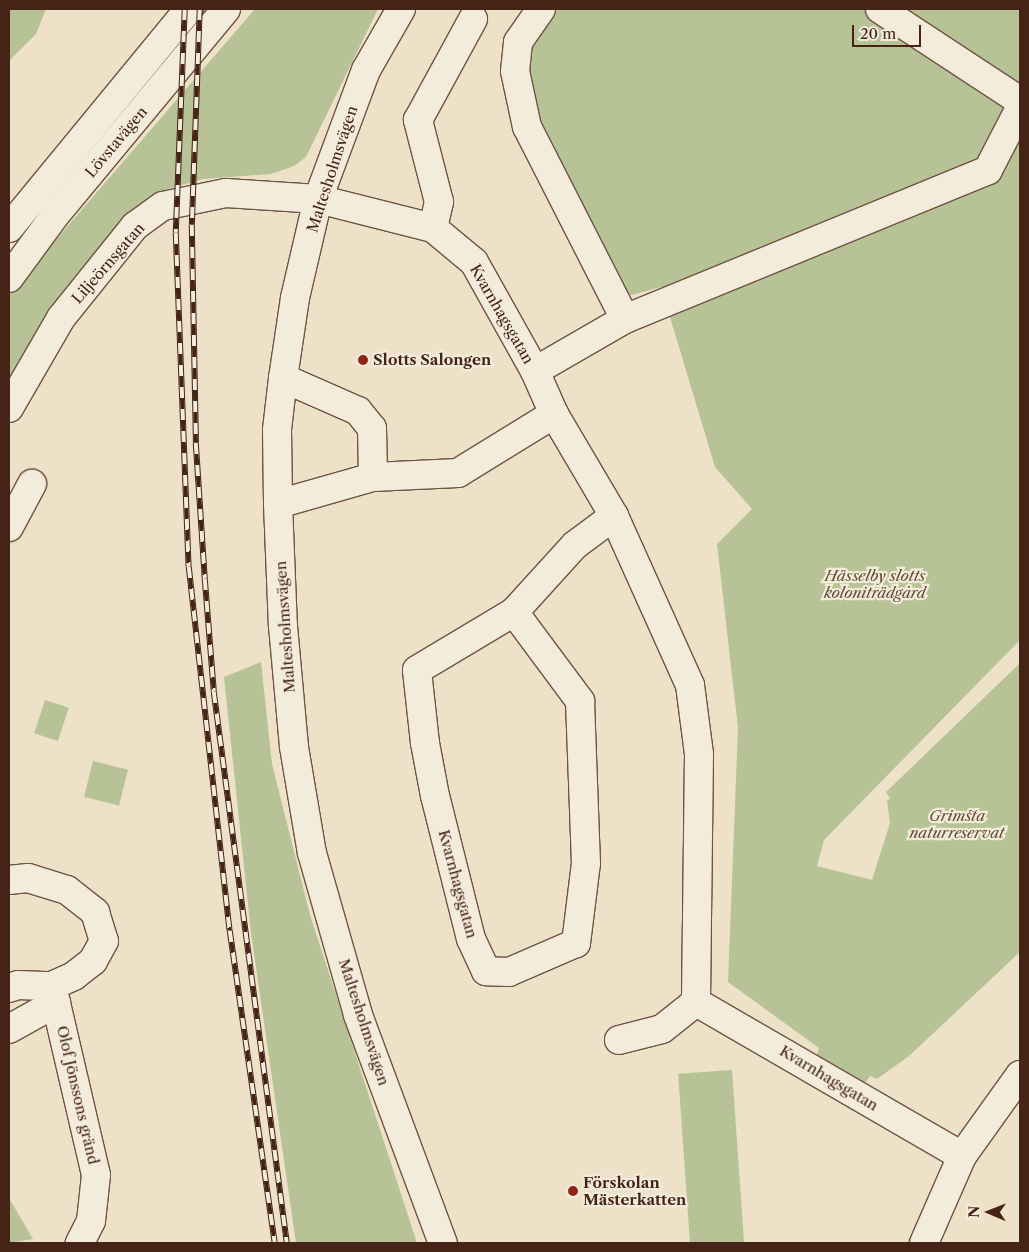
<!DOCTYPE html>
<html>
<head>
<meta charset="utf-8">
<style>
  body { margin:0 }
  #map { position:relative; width:1029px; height:1252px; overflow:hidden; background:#ede1c7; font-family:"Libre Caslon Text",serif }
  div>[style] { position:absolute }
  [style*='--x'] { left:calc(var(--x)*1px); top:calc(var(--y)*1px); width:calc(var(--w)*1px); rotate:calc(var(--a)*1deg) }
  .green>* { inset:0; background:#b7c396; transform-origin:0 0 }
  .roads { filter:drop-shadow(1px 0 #6f5343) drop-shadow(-1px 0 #6f5343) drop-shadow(0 1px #6f5343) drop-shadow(0 -1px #6f5343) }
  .minor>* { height:28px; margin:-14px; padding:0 14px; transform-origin:14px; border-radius:14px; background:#f3ecdb }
  .rail>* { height:5.5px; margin-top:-2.75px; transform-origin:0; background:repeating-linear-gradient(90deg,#f3ecdb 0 11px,#452417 0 22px); box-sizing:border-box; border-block:1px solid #452417 }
  .dots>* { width:14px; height:14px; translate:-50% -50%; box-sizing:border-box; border:2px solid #f3ecdb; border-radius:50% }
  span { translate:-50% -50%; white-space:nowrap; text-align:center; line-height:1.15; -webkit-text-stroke:4.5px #f3ecdb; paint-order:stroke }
  .street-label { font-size:15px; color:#452417 }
  .poi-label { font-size:15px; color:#452417; font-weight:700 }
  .left { translate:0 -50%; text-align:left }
  .park-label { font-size:15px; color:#624c37; font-style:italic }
  .frame { position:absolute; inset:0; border:10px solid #452417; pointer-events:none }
  .north { position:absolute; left:964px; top:1187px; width:50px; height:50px; -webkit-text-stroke:4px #f3ecdb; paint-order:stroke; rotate:271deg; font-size:14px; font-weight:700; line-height:20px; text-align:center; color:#452417 }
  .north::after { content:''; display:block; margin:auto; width:18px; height:22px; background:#452417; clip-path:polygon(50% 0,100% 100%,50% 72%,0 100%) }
  .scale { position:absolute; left:852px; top:25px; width:69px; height:22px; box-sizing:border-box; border:2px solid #452417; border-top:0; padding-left:6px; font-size:15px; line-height:18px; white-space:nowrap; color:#452417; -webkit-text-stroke:4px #f3ecdb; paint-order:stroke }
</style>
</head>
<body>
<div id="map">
  <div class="green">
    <div style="clip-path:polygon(9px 9px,46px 9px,36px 34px,9px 61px)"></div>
    <div style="clip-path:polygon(255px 9px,378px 9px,306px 157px,294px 166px,271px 174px,203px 179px,165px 190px,126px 217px,52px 308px,9px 382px,9px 294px)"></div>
    <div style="clip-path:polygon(532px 9px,1020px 9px,1020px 640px,824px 840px,817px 866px,872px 880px,890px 823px,887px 801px,890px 798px,886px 792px,1020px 663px,1020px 952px,909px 1056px,877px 1079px,870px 1076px,863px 1086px,816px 1058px,819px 1048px,728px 982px,738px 728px,717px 544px,752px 509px,715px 467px,661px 287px,620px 298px,503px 59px)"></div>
    <div style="clip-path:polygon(261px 662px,272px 764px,310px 915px,417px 1243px,296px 1243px,251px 933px,224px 677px)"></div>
    <div style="left:45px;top:700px;width:25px;height:35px;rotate:18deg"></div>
    <div style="left:93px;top:761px;width:36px;height:37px;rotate:14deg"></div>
    <div style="left:732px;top:1070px;width:173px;height:54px;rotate:86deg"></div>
    <div style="clip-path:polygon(9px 1198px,33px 1239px,9px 1243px)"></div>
  </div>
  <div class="roads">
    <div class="minor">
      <div style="--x:401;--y:9;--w:70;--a:119.8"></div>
      <div style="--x:366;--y:70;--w:138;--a:110.4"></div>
      <div style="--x:318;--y:199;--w:102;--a:103.1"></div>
      <div style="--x:295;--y:298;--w:81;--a:98.5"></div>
      <div style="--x:283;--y:378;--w:52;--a:96.6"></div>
      <div style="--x:277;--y:430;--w:74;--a:89.2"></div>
      <div style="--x:278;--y:504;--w:122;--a:87.7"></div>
      <div style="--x:283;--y:626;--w:121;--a:84.8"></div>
      <div style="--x:294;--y:747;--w:108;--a:80.4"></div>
      <div style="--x:312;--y:853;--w:168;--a:74.1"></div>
      <div style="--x:358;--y:1015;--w:243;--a:69.6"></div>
      <div style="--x:880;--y:9;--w:168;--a:33.3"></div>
      <div style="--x:9;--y:228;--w:283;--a:-50.6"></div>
      <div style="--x:433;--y:228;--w:27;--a:-77"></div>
      <div style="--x:439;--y:202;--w:85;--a:-104.4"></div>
      <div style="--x:418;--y:120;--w:115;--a:-61.4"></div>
      <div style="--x:9;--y:278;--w:79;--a:-53.7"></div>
      <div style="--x:56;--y:214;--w:266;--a:-50.3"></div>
      <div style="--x:625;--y:319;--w:392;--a:-22.3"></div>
      <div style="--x:988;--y:170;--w:70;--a:-62.7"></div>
      <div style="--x:535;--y:371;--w:104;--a:-30"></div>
      <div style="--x:625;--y:319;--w:216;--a:-117"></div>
      <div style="--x:527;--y:127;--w:57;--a:-102.1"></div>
      <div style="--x:515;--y:71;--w:29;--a:-84"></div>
      <div style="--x:518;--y:42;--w:40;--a:-55.1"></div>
      <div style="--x:283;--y:378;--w:82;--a:23.7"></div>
      <div style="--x:358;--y:411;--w:22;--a:51"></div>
      <div style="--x:372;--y:428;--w:49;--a:88.8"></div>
      <div style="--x:9;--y:408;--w:104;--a:-60"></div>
      <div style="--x:61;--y:318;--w:118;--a:-51.2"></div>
      <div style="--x:135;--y:226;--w:34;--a:-36"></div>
      <div style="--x:163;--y:206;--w:64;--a:-11.7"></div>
      <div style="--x:226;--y:193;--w:92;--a:3.7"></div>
      <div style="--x:318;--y:199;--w:119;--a:14.2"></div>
      <div style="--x:433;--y:228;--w:53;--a:39.7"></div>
      <div style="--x:474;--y:262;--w:125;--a:60.8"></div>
      <div style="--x:535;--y:371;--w:47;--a:66.2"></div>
      <div style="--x:554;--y:414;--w:118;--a:59.5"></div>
      <div style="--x:614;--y:516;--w:185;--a:65.8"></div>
      <div style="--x:690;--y:685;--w:70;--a:82.6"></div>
      <div style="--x:699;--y:754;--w:248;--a:90.7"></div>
      <div style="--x:696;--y:1002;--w:307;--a:30.1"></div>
      <div style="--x:962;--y:1156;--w:100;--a:-54.4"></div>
      <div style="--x:278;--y:504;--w:99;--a:-15.9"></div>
      <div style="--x:373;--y:477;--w:85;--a:-2.7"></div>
      <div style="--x:458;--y:473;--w:113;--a:-31.6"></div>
      <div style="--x:9;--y:527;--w:49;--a:-61.9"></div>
      <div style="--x:514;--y:612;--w:111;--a:53.4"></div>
      <div style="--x:580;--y:701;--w:162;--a:87.9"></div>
      <div style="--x:586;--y:863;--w:81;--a:97.1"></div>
      <div style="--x:576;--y:943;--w:73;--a:156.6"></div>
      <div style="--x:509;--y:972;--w:23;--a:-178"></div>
      <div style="--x:486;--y:971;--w:35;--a:-115"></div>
      <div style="--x:471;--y:939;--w:147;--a:-104.1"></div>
      <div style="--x:435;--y:796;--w:54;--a:-100.7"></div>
      <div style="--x:425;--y:743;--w:73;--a:-96.3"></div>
      <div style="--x:417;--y:670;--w:113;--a:-30.9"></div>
      <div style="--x:514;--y:612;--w:91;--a:-47.7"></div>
      <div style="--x:575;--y:545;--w:49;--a:-36.6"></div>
      <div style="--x:9;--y:880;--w:19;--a:-6"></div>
      <div style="--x:28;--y:878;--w:41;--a:17.1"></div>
      <div style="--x:67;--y:890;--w:36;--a:38"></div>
      <div style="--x:95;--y:912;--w:30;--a:73"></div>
      <div style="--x:104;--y:941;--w:23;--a:119"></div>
      <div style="--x:93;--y:961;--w:24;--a:142"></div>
      <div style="--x:74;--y:976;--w:24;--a:156"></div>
      <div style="--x:52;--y:986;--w:194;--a:76.9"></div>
      <div style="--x:96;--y:1175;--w:46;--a:96.2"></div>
      <div style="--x:91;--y:1221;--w:25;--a:117"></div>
      <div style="--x:9;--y:988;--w:9;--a:-18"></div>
      <div style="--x:18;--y:985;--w:34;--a:2"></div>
      <div style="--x:9;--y:1029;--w:54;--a:-29"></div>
      <div style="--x:619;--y:1040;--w:44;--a:-14.3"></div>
      <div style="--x:662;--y:1029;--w:43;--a:-38.5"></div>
      <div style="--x:924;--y:1243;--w:95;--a:-66.4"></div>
    </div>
  </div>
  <div class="rail">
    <div style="--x:185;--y:9;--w:224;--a:92.3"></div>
    <div style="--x:176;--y:233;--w:334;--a:87.8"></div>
    <div style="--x:189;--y:567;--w:366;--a:83.6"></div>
    <div style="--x:230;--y:931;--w:315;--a:81.8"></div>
    <div style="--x:200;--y:9;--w:216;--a:92.1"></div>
    <div style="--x:192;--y:225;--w:218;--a:88.9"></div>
    <div style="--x:196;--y:443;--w:136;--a:86.2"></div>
    <div style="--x:205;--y:579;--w:113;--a:85.4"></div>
    <div style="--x:214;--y:692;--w:556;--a:82.45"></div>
  </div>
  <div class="dots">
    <div style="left:363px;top:360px;background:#8f2418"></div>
    <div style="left:573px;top:1191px;background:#8f2418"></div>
  </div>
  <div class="street-label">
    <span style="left:116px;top:142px;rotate:-50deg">Lövstavägen</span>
    <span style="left:332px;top:169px;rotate:-72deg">Maltesholmsvägen</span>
    <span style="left:108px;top:263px;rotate:-49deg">Liljeörnsgatan</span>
    <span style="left:502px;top:314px;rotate:60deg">Kvarnhagsgatan</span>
    <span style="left:285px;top:627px;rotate:-94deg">Maltesholmsvägen</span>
    <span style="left:458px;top:884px;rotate:75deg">Kvarnhagsgatan</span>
    <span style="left:364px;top:1022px;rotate:72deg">Maltesholmsvägen</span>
    <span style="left:829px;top:1078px;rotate:31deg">Kvarnhagsgatan</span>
    <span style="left:78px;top:1095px;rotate:77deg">Olof Jönssons gränd</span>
  </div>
  <div class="poi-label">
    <span class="left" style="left:373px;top:360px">Slotts Salongen</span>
    <span class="left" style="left:583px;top:1191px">Förskolan<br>Mästerkatten</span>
  </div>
  <div class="park-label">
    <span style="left:875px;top:584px">Hässelby slotts<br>koloniträdgård</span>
    <span style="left:957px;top:824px">Grimsta<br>naturreservat</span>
  </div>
  <div class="frame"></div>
  <div class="north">N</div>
  <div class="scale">20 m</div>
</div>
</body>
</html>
